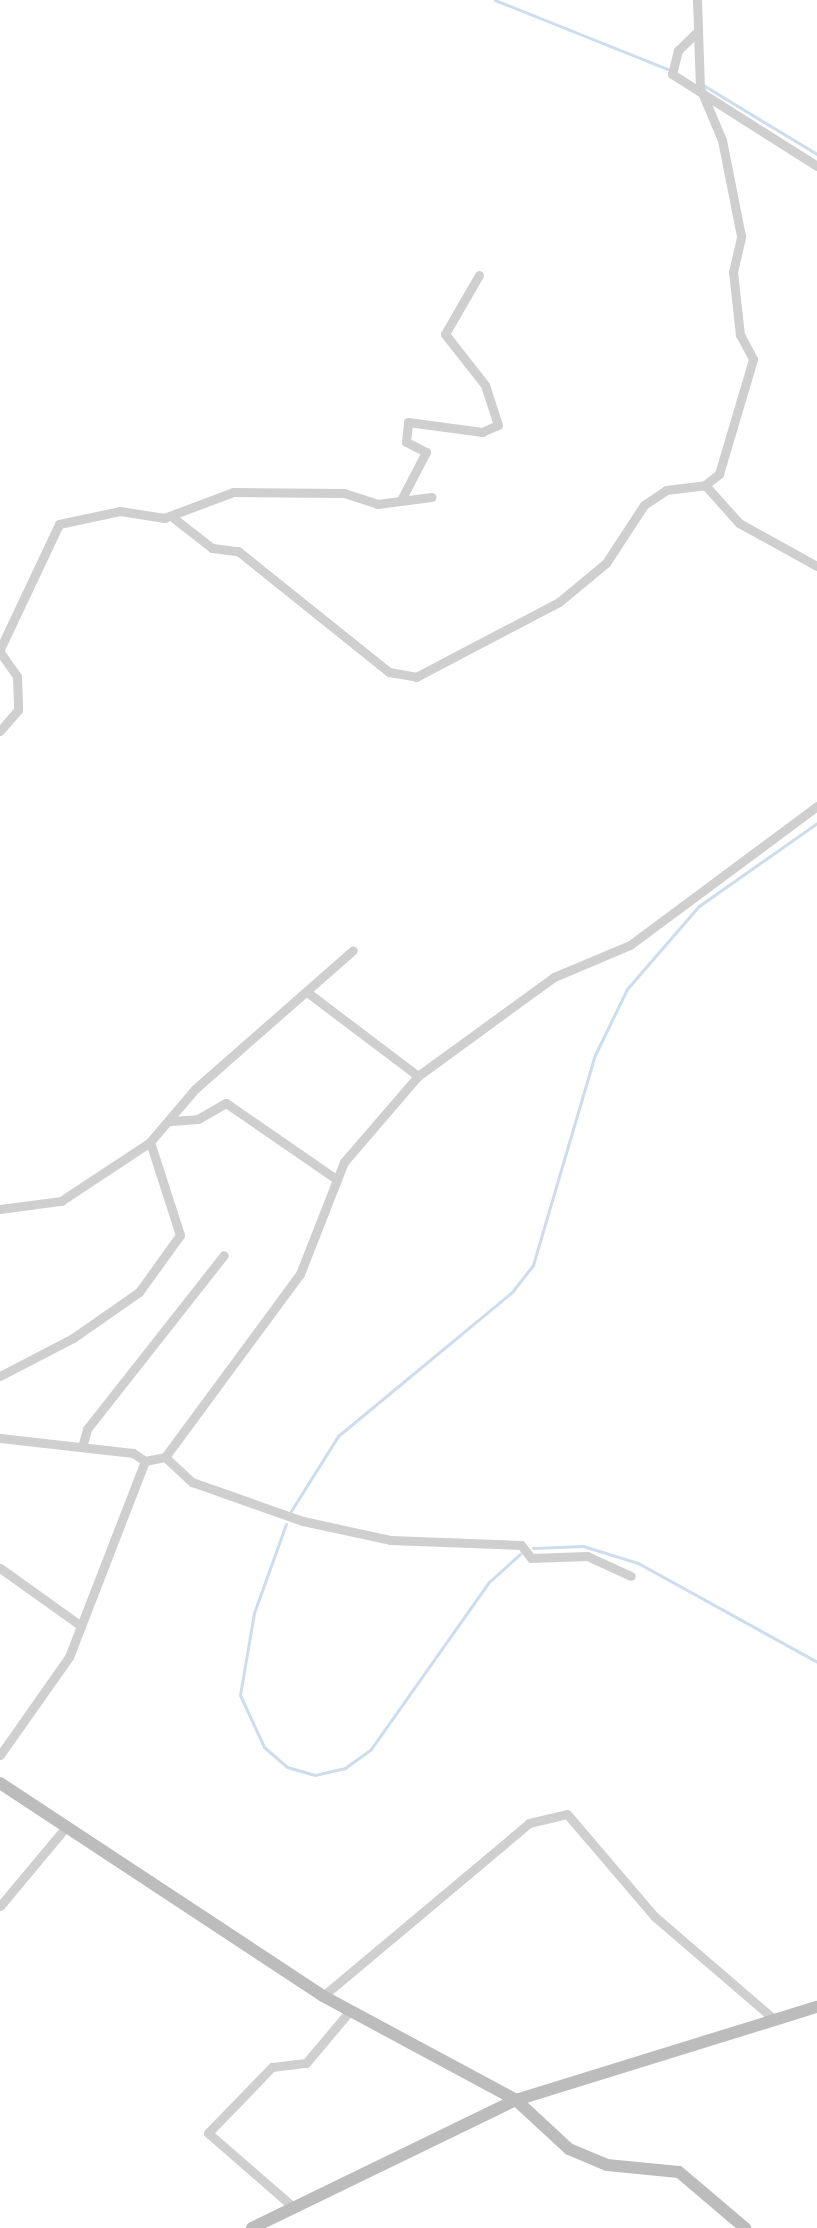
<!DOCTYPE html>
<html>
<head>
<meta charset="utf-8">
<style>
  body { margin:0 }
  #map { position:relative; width:817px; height:2228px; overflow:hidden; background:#fff; font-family:"Asap Condensed",sans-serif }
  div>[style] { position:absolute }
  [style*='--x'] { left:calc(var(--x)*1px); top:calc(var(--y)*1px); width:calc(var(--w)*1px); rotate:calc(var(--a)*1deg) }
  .stream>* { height:3px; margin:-1.5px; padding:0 1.5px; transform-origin:1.5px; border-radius:1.5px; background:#cddded }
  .street>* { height:9px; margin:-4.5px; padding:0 4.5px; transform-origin:4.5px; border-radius:4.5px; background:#cfcfcf }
  .secondary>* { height:12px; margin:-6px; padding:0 6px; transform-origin:6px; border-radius:6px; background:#bcbcbc }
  span { translate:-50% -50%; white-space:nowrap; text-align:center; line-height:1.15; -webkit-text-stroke:8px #fff; paint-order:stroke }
</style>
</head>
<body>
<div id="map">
  <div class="stream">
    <div style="--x:495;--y:0;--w:188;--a:21.8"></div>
    <div style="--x:703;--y:85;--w:133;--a:31.2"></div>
    <div style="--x:291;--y:1511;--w:89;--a:-57.9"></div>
    <div style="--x:338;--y:1436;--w:226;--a:-39.6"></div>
    <div style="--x:512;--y:1292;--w:34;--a:-52"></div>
    <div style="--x:533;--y:1265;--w:219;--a:-73.6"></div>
    <div style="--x:595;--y:1055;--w:73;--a:-64.1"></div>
    <div style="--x:627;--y:989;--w:110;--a:-49.1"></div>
    <div style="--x:699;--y:906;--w:144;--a:-35.1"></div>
    <div style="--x:286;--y:1524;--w:95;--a:109.8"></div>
    <div style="--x:254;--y:1613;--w:83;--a:99.7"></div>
    <div style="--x:240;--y:1695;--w:57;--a:65.2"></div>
    <div style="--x:264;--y:1747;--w:30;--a:41"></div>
    <div style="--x:287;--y:1767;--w:29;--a:16"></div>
    <div style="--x:315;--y:1775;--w:31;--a:-13"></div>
    <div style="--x:345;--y:1768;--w:32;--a:-36"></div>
    <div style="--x:371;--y:1749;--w:204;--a:-54.8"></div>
    <div style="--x:489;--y:1582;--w:42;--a:-42.1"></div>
    <div style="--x:533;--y:1548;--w:50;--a:-2.3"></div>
    <div style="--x:583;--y:1546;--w:58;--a:17.2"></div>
    <div style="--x:638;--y:1563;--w:205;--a:28.9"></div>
  </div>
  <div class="street">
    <div style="--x:697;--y:0;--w:31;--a:88"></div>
    <div style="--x:698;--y:31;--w:28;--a:136"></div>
    <div style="--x:678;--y:50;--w:25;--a:104"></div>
    <div style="--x:672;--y:74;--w:172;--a:32.4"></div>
    <div style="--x:705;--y:485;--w:51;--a:48.2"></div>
    <div style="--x:739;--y:523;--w:89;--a:28.9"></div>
    <div style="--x:401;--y:500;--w:54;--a:-62.5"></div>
    <div style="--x:426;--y:452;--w:22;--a:-153"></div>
    <div style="--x:406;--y:442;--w:20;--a:-84"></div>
    <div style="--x:408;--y:422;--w:75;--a:7.7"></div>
    <div style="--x:482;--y:432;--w:17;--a:-24"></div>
    <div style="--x:498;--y:425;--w:42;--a:-108"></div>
    <div style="--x:485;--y:385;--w:65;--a:-128.1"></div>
    <div style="--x:445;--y:334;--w:68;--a:-60"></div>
    <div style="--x:171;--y:516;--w:52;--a:38"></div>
    <div style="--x:212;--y:548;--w:26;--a:7"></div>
    <div style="--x:238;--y:551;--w:193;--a:38.7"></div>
    <div style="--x:389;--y:672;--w:27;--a:10"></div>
    <div style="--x:416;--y:677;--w:161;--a:-27.7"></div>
    <div style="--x:559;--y:602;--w:61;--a:-39.7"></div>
    <div style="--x:606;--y:563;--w:69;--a:-56.8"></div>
    <div style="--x:644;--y:505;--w:27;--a:-34"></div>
    <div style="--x:666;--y:490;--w:39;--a:-7"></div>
    <div style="--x:705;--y:485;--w:18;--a:-38"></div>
    <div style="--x:719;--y:474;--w:120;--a:-73.5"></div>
    <div style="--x:753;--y:359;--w:27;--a:-118"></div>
    <div style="--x:740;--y:335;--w:63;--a:-96.3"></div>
    <div style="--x:733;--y:272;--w:37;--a:-77"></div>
    <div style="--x:741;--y:236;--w:98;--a:-101.2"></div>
    <div style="--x:722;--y:140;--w:56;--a:-112.9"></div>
    <div style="--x:700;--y:88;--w:57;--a:-92"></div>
    <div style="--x:0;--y:649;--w:138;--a:-64.7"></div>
    <div style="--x:59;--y:524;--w:62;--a:-12"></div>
    <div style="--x:120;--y:511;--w:45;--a:9"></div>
    <div style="--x:164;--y:518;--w:74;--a:-20.6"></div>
    <div style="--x:233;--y:492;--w:111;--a:0.5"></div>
    <div style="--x:344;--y:493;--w:35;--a:18"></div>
    <div style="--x:377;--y:504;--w:55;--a:-7.3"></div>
    <div style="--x:0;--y:652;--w:29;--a:55"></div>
    <div style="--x:17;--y:676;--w:34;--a:88"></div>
    <div style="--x:18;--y:710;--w:28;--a:131"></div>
    <div style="--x:418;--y:1076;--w:168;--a:-36.1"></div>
    <div style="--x:554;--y:977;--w:82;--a:-22.8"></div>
    <div style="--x:630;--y:945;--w:233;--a:-36.6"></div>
    <div style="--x:171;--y:1121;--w:27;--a:-4"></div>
    <div style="--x:198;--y:1119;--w:32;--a:-30"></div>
    <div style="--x:226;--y:1103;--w:134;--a:34.6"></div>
    <div style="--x:150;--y:1142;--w:70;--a:-49.7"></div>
    <div style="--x:195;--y:1089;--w:210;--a:-41.3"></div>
    <div style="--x:0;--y:1209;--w:62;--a:-7.5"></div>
    <div style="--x:61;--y:1201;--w:107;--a:-33.5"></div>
    <div style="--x:150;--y:1142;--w:98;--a:72.1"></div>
    <div style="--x:180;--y:1235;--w:70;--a:125.7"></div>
    <div style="--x:139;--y:1292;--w:80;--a:145.1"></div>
    <div style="--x:73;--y:1338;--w:82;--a:152.5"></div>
    <div style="--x:0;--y:1438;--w:134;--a:6.4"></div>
    <div style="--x:133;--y:1453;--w:14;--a:34"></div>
    <div style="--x:145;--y:1461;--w:20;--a:-11"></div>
    <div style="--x:165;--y:1457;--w:227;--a:-53.6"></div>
    <div style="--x:300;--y:1274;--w:120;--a:-68.6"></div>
    <div style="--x:344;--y:1162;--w:113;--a:-49.3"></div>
    <div style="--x:418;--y:1076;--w:139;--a:-142.9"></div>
    <div style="--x:82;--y:1447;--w:19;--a:-74"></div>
    <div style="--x:87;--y:1429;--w:221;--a:-51.8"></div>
    <div style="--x:165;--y:1457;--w:37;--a:43"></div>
    <div style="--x:192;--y:1482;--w:118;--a:19.4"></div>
    <div style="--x:303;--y:1521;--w:89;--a:12.3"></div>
    <div style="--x:390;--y:1540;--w:131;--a:2.2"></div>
    <div style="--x:521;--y:1545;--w:16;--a:52"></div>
    <div style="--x:531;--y:1558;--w:56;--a:-2"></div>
    <div style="--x:587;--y:1556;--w:48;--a:24.4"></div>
    <div style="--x:0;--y:1568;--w:100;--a:35.6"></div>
    <div style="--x:0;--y:1755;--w:120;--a:-54.9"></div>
    <div style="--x:69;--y:1657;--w:210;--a:-68.8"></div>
    <div style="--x:0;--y:1906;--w:103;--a:-50.1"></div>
    <div style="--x:323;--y:1996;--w:269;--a:-40"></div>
    <div style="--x:529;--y:1823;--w:39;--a:-13"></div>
    <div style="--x:567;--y:1814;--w:134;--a:49.5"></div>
    <div style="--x:654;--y:1916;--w:160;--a:40.7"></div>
    <div style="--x:292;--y:2206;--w:111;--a:-139"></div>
    <div style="--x:208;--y:2133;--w:92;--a:-45.9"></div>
    <div style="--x:272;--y:2067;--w:34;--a:-7"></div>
    <div style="--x:306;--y:2063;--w:67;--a:-49.9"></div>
  </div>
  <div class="secondary">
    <div style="--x:0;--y:1783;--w:387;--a:33.4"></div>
    <div style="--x:323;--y:1996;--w:219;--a:28.3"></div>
    <div style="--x:516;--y:2100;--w:72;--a:42.8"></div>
    <div style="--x:569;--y:2149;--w:41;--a:22.8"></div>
    <div style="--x:607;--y:2165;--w:72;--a:5.6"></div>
    <div style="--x:679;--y:2172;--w:87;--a:40.3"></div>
    <div style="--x:252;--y:2228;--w:293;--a:-25.9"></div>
    <div style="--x:516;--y:2100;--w:315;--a:-17.2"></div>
  </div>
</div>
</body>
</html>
